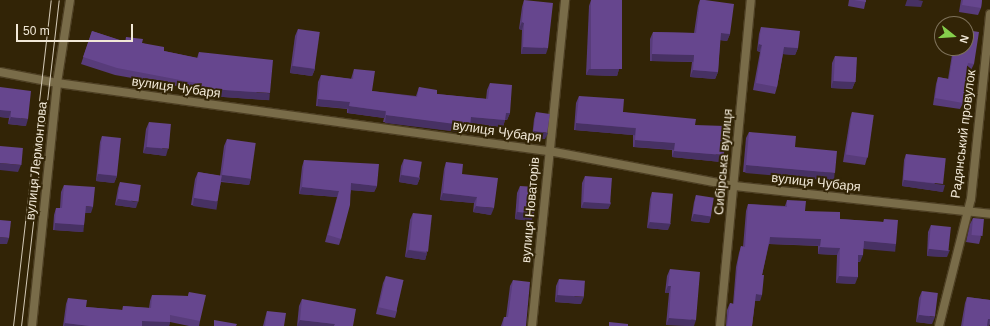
<!DOCTYPE html>
<html>
<head>
<meta charset="utf-8">
<style>
  body { margin:0 }
  #map { position:relative; width:990px; height:326px; overflow:hidden; background:#322406; font-family:Helvetica,sans-serif }
  div>[style] { position:absolute }
  [style*='--x'] { left:calc(var(--x)*1px); top:calc(var(--y)*1px); width:calc(var(--w)*1px); rotate:calc(var(--a)*1deg) }
  .roads { filter:drop-shadow(1px 0 #4d3f23) drop-shadow(-1px 0 #4d3f23) drop-shadow(0 1px #4d3f23) drop-shadow(0 -1px #4d3f23) }
  .minor>* { height:8px; margin:-4px; padding:0 4px; transform-origin:4px; border-radius:4px; background:#796c49 }
  .tram>* { height:1px; margin:-0.5px; padding:0 0.5px; transform-origin:0.5px; border-radius:0.5px; background:#d4cab7 }
  .wall>* { inset:0; background:#583c7a }
  .shaded-wall>* { inset:0; background:#473163; transform-origin:0 0 }
  .building>* { inset:0; background:#66468e; transform-origin:0 0 }
  span { translate:-50% -50%; white-space:nowrap; text-align:center; line-height:1.15; -webkit-text-stroke:4px #322406; paint-order:stroke }
  .street-label { font-size:13px; color:#f1e8d7 }
  .north { position:absolute; left:934px; top:16px; width:40px; height:40px; box-sizing:border-box; background:#322406; border:1px solid #7e725a; border-radius:50%; rotate:107deg; font-size:11px; font-weight:700; line-height:16px; text-align:center; color:#f1e8d7 }
  .north::after { content:''; display:block; margin:auto; width:14px; height:18px; background:#85cf4c; clip-path:polygon(50% 0,100% 100%,50% 72%,0 100%) }
  .scale { position:absolute; left:16px; top:24px; width:117px; height:18px; box-sizing:border-box; border:2px solid #f1e8d7; border-top:0; padding-left:5px; font-size:12px; line-height:14px; white-space:nowrap; color:#f1e8d7; -webkit-text-stroke:3px #322406; paint-order:stroke }
</style>
</head>
<body>
<div id="map">
  <div class="roads">
    <div class="minor">
      <div style="--x:0;--y:72;--w:58;--a:10.9"></div>
      <div style="--x:57;--y:83;--w:497;--a:7.9"></div>
      <div style="--x:549;--y:151;--w:188;--a:10.7"></div>
      <div style="--x:734;--y:186;--w:258;--a:6.2"></div>
      <div style="--x:32;--y:326;--w:244;--a:-84.1"></div>
      <div style="--x:57;--y:83;--w:84;--a:-81.1"></div>
      <div style="--x:532;--y:326;--w:328;--a:-84.2"></div>
      <div style="--x:720;--y:326;--w:327;--a:-84.6"></div>
      <div style="--x:939;--y:326;--w:131;--a:-75.9"></div>
      <div style="--x:971;--y:199;--w:186;--a:-84.1"></div>
    </div>
  </div>
  <div class="tram">
    <div style="--x:13;--y:326;--w:328;--a:-83.4"></div>
    <div style="--x:21;--y:326;--w:328;--a:-83.4"></div>
  </div>
  <div class="wall">
    <div style="clip-path:polygon(524px 0,546px 54px,521px 54px,522px 30px,519px 29px,522px 7px)"></div>
    <div style="clip-path:polygon(591px 0,619px 69px,617px 76px,586px 75px,589px 6px)"></div>
    <div style="clip-path:polygon(700px 0,730px 34px,727px 41px,720px 40px,718px 72px,715px 79px,690px 77px,692px 62px,650px 61px,650px 39px,653px 32px,694px 33px,698px 6px)"></div>
    <div style="clip-path:polygon(849px 0,866px 0,864px 9px,848px 6px)"></div>
    <div style="clip-path:polygon(961px 0,982px 0,981px 8px,978px 15px,959px 12px)"></div>
    <div style="clip-path:polygon(761px 27px,798px 48px,795px 55px,783px 54px,777px 87px,775px 94px,753px 90px,760px 52px,757px 51px,759px 34px)"></div>
    <div style="clip-path:polygon(298px 29px,315px 69px,312px 76px,290px 73px,295px 36px)"></div>
    <div style="clip-path:polygon(92px 31px,125px 42px,126px 37px,164px 51px,197px 58px,199px 52px,267px 100px,194px 95px,194px 89px,115px 75px,81px 64px)"></div>
    <div style="clip-path:polygon(953px 48px,966px 48px,974px 64px,971px 70px,967px 70px,963px 103px,960px 109px,933px 105px,936px 84px,938px 77px,948px 79px)"></div>
    <div style="clip-path:polygon(835px 56px,855px 82px,852px 89px,831px 88px,832px 63px)"></div>
    <div style="clip-path:polygon(354px 69px,372px 91px,416px 96px,419px 87px,437px 94px,486px 99px,487px 90px,490px 83px,510px 113px,507px 120px,505px 120px,503px 127px,470px 124px,468px 133px,383px 122px,384px 118px,347px 113px,347px 109px,316px 106px,318px 82px,321px 75px,351px 79px)"></div>
    <div style="clip-path:polygon(0 87px,26px 126px,8px 124px,9px 118px,0 117px)"></div>
    <div style="clip-path:polygon(579px 96px,623px 112px,695px 125px,721px 162px,672px 157px,672px 150px,633px 147px,633px 135px,574px 130px,576px 103px)"></div>
    <div style="clip-path:polygon(536px 112px,545px 139px,532px 138px,534px 119px)"></div>
    <div style="clip-path:polygon(852px 112px,867px 158px,865px 165px,843px 162px,850px 119px)"></div>
    <div style="clip-path:polygon(149px 122px,166px 156px,143px 153px,146px 129px)"></div>
    <div style="clip-path:polygon(749px 132px,795px 147px,832px 180px,743px 172px,746px 138px)"></div>
    <div style="clip-path:polygon(102px 136px,117px 176px,114px 183px,96px 181px,100px 142px)"></div>
    <div style="clip-path:polygon(227px 139px,251px 178px,249px 185px,221px 182px,215px 209px,191px 205px,195px 179px,198px 172px,220px 176px,224px 146px)"></div>
    <div style="clip-path:polygon(906px 154px,943px 192px,902px 186px,904px 160px)"></div>
    <div style="clip-path:polygon(404px 159px,420px 178px,417px 185px,399px 182px,401px 166px)"></div>
    <div style="clip-path:polygon(304px 160px,377px 186px,374px 192px,351px 190px,341px 239px,339px 245px,325px 242px,337px 197px,299px 194px,302px 167px)"></div>
    <div style="clip-path:polygon(446px 162px,462px 174px,491px 215px,473px 212px,474px 203px,440px 200px,444px 169px)"></div>
    <div style="clip-path:polygon(585px 176px,611px 203px,608px 209px,581px 208px,582px 183px)"></div>
    <div style="clip-path:polygon(120px 182px,136px 208px,115px 205px,118px 188px)"></div>
    <div style="clip-path:polygon(64px 185px,91px 213px,85px 213px,84px 225px,82px 232px,53px 230px,54px 215px,56px 208px,60px 208px,61px 192px)"></div>
    <div style="clip-path:polygon(520px 186px,534px 214px,531px 221px,515px 219px,517px 193px)"></div>
    <div style="clip-path:polygon(652px 192px,668px 230px,647px 228px,650px 199px)"></div>
    <div style="clip-path:polygon(696px 195px,711px 216px,709px 223px,691px 221px,694px 202px)"></div>
    <div style="clip-path:polygon(787px 200px,805px 211px,840px 219px,883px 222px,884px 219px,896px 244px,893px 251px,863px 248px,860px 262px,858px 262px,855px 284px,836px 283px,837px 255px,818px 254px,818px 246px,769px 244px,762px 275px,760px 301px,755px 301px,752px 326px,726px 326px,727px 310px,730px 303px,733px 304px,736px 267px,739px 253px,741px 246px,743px 247px,746px 211px,748px 204px,785px 206px)"></div>
    <div style="clip-path:polygon(413px 213px,427px 253px,425px 260px,405px 257px,410px 220px)"></div>
    <div style="clip-path:polygon(973px 218px,981px 237px,979px 244px,966px 242px,970px 224px)"></div>
    <div style="clip-path:polygon(931px 225px,947px 257px,927px 256px,928px 232px)"></div>
    <div style="clip-path:polygon(670px 269px,694px 326px,666px 325px,669px 293px,665px 293px,667px 276px)"></div>
    <div style="clip-path:polygon(386px 276px,397px 311px,395px 318px,376px 314px,383px 283px)"></div>
    <div style="clip-path:polygon(559px 279px,581px 304px,555px 302px,556px 286px)"></div>
    <div style="clip-path:polygon(513px 280px,526px 326px,501px 326px,504px 317px,506px 317px,510px 286px)"></div>
    <div style="clip-path:polygon(922px 291px,932px 324px,916px 322px,919px 298px)"></div>
    <div style="clip-path:polygon(189px 292px,200px 321px,199px 326px,189px 326px,170px 322px,169px 326px,63px 326px,66px 304px,68px 298px,86px 307px,122px 310px,123px 306px,149px 308px,150px 301px,152px 295px,188px 296px)"></div>
    <div style="clip-path:polygon(967px 297px,990px 300px,990px 324px,989px 326px,961px 326px,965px 303px)"></div>
    <div style="clip-path:polygon(302px 299px,353px 326px,297px 326px,299px 306px)"></div>
    <div style="clip-path:polygon(267px 311px,284px 326px,263px 326px,265px 318px)"></div>
  </div>
  <div class="shaded-wall">
    <div style="clip-path:polygon(907px 0,918px 0,923px 1px,921px 7px,905px 6px)"></div>
    <div style="clip-path:polygon(522px 22px,524px 23px,522px 30px,519px 29px)"></div>
    <div style="clip-path:polygon(721px 33px,730px 34px,727px 41px,719px 40px)"></div>
    <div style="left:759px;top:44px;width:3px;height:7px;rotate:18deg"></div>
    <div style="clip-path:polygon(523px 47px,548px 48px,546px 54px,521px 54px)"></div>
    <div style="clip-path:polygon(784px 47px,798px 48px,795px 55px,781px 54px)"></div>
    <div style="left:652px;top:54px;width:42px;height:7px;rotate:1deg"></div>
    <div style="clip-path:polygon(292px 66px,315px 69px,312px 76px,290px 73px)"></div>
    <div style="clip-path:polygon(589px 69px,619px 69px,617px 76px,586px 75px)"></div>
    <div style="clip-path:polygon(693px 70px,718px 72px,715px 79px,690px 77px)"></div>
    <div style="clip-path:polygon(833px 81px,855px 82px,852px 89px,831px 88px)"></div>
    <div style="left:196px;top:88px;width:74px;height:7px;rotate:4deg"></div>
    <div style="left:318px;top:99px;width:32px;height:7px;rotate:5deg"></div>
    <div style="left:349px;top:106px;width:37px;height:7px;rotate:8deg"></div>
    <div style="clip-path:polygon(0 110px,11px 111px,9px 118px,0 117px)"></div>
    <div style="clip-path:polygon(506px 113px,510px 113px,507px 120px,504px 119px)"></div>
    <div style="left:386px;top:115px;width:85px;height:8px;rotate:7deg"></div>
    <div style="clip-path:polygon(11px 117px,28px 119px,26px 126px,8px 124px)"></div>
    <div style="clip-path:polygon(471px 117px,505px 120px,503px 127px,469px 123px)"></div>
    <div style="left:576px;top:123px;width:60px;height:7px;rotate:5deg"></div>
    <div style="clip-path:polygon(534px 131px,548px 133px,545px 139px,532px 138px)"></div>
    <div style="left:635px;top:140px;width:40px;height:7px;rotate:4deg"></div>
    <div style="clip-path:polygon(146px 147px,168px 149px,166px 156px,143px 153px)"></div>
    <div style="clip-path:polygon(674px 151px,724px 155px,721px 162px,672px 157px)"></div>
    <div style="clip-path:polygon(0 163px,21px 165px,18px 172px,0 170px)"></div>
    <div style="left:746px;top:165px;width:89px;height:8px;rotate:5deg"></div>
    <div style="clip-path:polygon(98px 174px,117px 176px,114px 183px,96px 181px)"></div>
    <div style="clip-path:polygon(222px 175px,251px 178px,249px 185px,220px 181px)"></div>
    <div style="clip-path:polygon(401px 175px,420px 178px,417px 185px,399px 182px)"></div>
    <div style="clip-path:polygon(904px 180px,945px 185px,943px 192px,902px 186px)"></div>
    <div style="clip-path:polygon(351px 183px,377px 186px,374px 192px,349px 190px)"></div>
    <div style="clip-path:polygon(302px 187px,339px 191px,337px 197px,299px 194px)"></div>
    <div style="clip-path:polygon(443px 193px,477px 197px,474px 203px,440px 200px)"></div>
    <div style="left:194px;top:198px;width:24px;height:8px;rotate:9deg"></div>
    <div style="clip-path:polygon(118px 199px,138px 202px,136px 208px,115px 205px)"></div>
    <div style="clip-path:polygon(584px 202px,611px 203px,608px 209px,581px 208px)"></div>
    <div style="clip-path:polygon(86px 206px,93px 207px,91px 213px,83px 213px)"></div>
    <div style="clip-path:polygon(476px 206px,494px 208px,491px 215px,473px 212px)"></div>
    <div style="clip-path:polygon(517px 212px,534px 214px,531px 221px,515px 219px)"></div>
    <div style="clip-path:polygon(694px 214px,711px 216px,709px 223px,691px 221px)"></div>
    <div style="clip-path:polygon(650px 222px,671px 223px,668px 230px,647px 228px)"></div>
    <div style="left:55px;top:223px;width:29px;height:7px;rotate:4deg"></div>
    <div style="clip-path:polygon(0 237px,9px 238px,7px 244px,0 244px)"></div>
    <div style="left:770px;top:237px;width:51px;height:7px;rotate:2deg"></div>
    <div style="left:864px;top:241px;width:32px;height:8px;rotate:5deg"></div>
    <div style="clip-path:polygon(820px 247px,840px 248px,837px 255px,818px 254px)"></div>
    <div style="clip-path:polygon(929px 249px,950px 250px,947px 257px,927px 256px)"></div>
    <div style="clip-path:polygon(408px 250px,427px 253px,425px 260px,405px 257px)"></div>
    <div style="clip-path:polygon(858px 255px,863px 255px,860px 262px,856px 261px)"></div>
    <div style="clip-path:polygon(839px 276px,858px 277px,855px 284px,836px 283px)"></div>
    <div style="clip-path:polygon(668px 286px,671px 286px,669px 293px,665px 293px)"></div>
    <div style="clip-path:polygon(756px 294px,762px 295px,760px 301px,753px 301px)"></div>
    <div style="clip-path:polygon(557px 295px,584px 297px,581px 304px,555px 302px)"></div>
    <div style="clip-path:polygon(919px 315px,935px 317px,932px 324px,916px 322px)"></div>
    <div style="clip-path:polygon(669px 318px,696px 320px,694px 326px,666px 325px)"></div>
    <div style="clip-path:polygon(988px 319px,990px 319px,989px 326px,985px 325px)"></div>
    <div style="clip-path:polygon(300px 320px,335px 324px,334px 326px,297px 326px)"></div>
    <div style="clip-path:polygon(142px 321px,170px 322px,169px 326px,140px 326px)"></div>
    <div style="clip-path:polygon(65px 323px,90px 326px,64px 326px)"></div>
  </div>
  <div class="building">
    <div style="clip-path:polygon(524px 0,553px 3px,548px 48px,523px 47px,524px 23px,522px 22px)"></div>
    <div style="left:591px;top:0;width:31px;height:69px"></div>
    <div style="clip-path:polygon(700px 0,705px 0,734px 4px,730px 34px,721px 33px,718px 72px,693px 70px,694px 55px,652px 54px,653px 32px,696px 33px)"></div>
    <div style="clip-path:polygon(854px 0,866px 0,866px 2px)"></div>
    <div style="clip-path:polygon(963px 0,982px 0,981px 8px,962px 5px)"></div>
    <div style="clip-path:polygon(761px 27px,800px 31px,798px 48px,784px 47px,777px 87px,756px 83px,762px 45px,759px 44px)"></div>
    <div style="left:298px;top:29px;width:22px;height:37px;rotate:8deg"></div>
    <div style="clip-path:polygon(966px 30px,979px 32px,974px 64px,968px 63px,963px 103px,935px 98px,938px 77px,949px 79px,954px 48px,966px 48px)"></div>
    <div style="clip-path:polygon(92px 31px,126px 42px,126px 37px,143px 39px,142px 43px,164px 47px,164px 51px,198px 58px,199px 52px,273px 60px,270px 93px,196px 88px,196px 83px,117px 68px,83px 57px)"></div>
    <div style="left:835px;top:56px;width:22px;height:25px;rotate:3deg"></div>
    <div style="clip-path:polygon(354px 69px,375px 71px,372px 91px,417px 97px,419px 87px,437px 90px,437px 94px,488px 99px,490px 83px,512px 85px,510px 113px,506px 113px,505px 120px,471px 117px,470px 126px,386px 115px,386px 111px,349px 106px,350px 102px,318px 99px,321px 75px,353px 79px)"></div>
    <div style="clip-path:polygon(0 87px,31px 91px,28px 119px,11px 117px,11px 111px,0 110px)"></div>
    <div style="clip-path:polygon(579px 96px,624px 99px,623px 112px,696px 119px,695px 125px,725px 126px,724px 155px,674px 151px,675px 143px,635px 140px,636px 128px,576px 123px)"></div>
    <div style="left:536px;top:112px;width:14px;height:19px;rotate:8deg"></div>
    <div style="left:852px;top:112px;width:22px;height:43px;rotate:8deg"></div>
    <div style="left:149px;top:122px;width:22px;height:25px;rotate:5deg"></div>
    <div style="clip-path:polygon(749px 132px,796px 136px,795px 147px,837px 151px,835px 173px,746px 165px)"></div>
    <div style="left:102px;top:136px;width:19px;height:38px;rotate:6deg"></div>
    <div style="left:227px;top:139px;width:29px;height:36px;rotate:8deg"></div>
    <div style="left:0;top:146px;width:23px;height:17px;rotate:5deg"></div>
    <div style="left:906px;top:154px;width:40px;height:26px;rotate:6deg"></div>
    <div style="left:404px;top:159px;width:18px;height:16px;rotate:9deg"></div>
    <div style="clip-path:polygon(304px 160px,379px 164px,377px 186px,351px 183px,350px 205px,341px 239px,328px 235px,339px 191px,302px 187px)"></div>
    <div style="clip-path:polygon(446px 162px,463px 164px,462px 174px,498px 178px,494px 208px,476px 206px,477px 197px,443px 193px)"></div>
    <div style="left:198px;top:172px;width:24px;height:26px;rotate:9deg"></div>
    <div style="left:585px;top:176px;width:27px;height:26px;rotate:4deg"></div>
    <div style="left:120px;top:182px;width:21px;height:17px;rotate:8deg"></div>
    <div style="clip-path:polygon(64px 185px,95px 187px,93px 207px,86px 206px,84px 225px,55px 223px,56px 208px,62px 208px)"></div>
    <div style="left:520px;top:186px;width:16px;height:26px;rotate:4deg"></div>
    <div style="left:652px;top:192px;width:21px;height:30px;rotate:5deg"></div>
    <div style="left:696px;top:195px;width:18px;height:19px;rotate:9deg"></div>
    <div style="clip-path:polygon(787px 200px,806px 201px,805px 211px,840px 212px,840px 219px,884px 222px,884px 219px,898px 220px,896px 244px,864px 241px,863px 255px,858px 255px,858px 277px,839px 276px,840px 248px,820px 247px,821px 239px,770px 237px,762px 275px,764px 275px,762px 295px,756px 294px,752px 326px,727px 326px,730px 303px,734px 304px,738px 261px,741px 246px,745px 247px,748px 204px,787px 207px)"></div>
    <div style="left:413px;top:213px;width:19px;height:37px;rotate:6deg"></div>
    <div style="left:973px;top:218px;width:11px;height:17px;rotate:5deg"></div>
    <div style="clip-path:polygon(0 220px,11px 221px,9px 238px,0 237px)"></div>
    <div style="left:931px;top:225px;width:20px;height:24px;rotate:6deg"></div>
    <div style="clip-path:polygon(670px 269px,700px 272px,696px 320px,669px 318px,671px 286px,668px 286px)"></div>
    <div style="left:386px;top:276px;width:18px;height:32px;rotate:13deg"></div>
    <div style="left:559px;top:279px;width:26px;height:16px;rotate:4deg"></div>
    <div style="clip-path:polygon(513px 280px,530px 282px,526px 326px,503px 326px,504px 317px,508px 317px)"></div>
    <div style="left:922px;top:291px;width:16px;height:24px;rotate:7deg"></div>
    <div style="clip-path:polygon(189px 292px,206px 295px,200px 321px,170px 315px,170px 322px,142px 321px,142px 326px,90px 326px,65px 323px,68px 298px,87px 300px,86px 307px,123px 310px,123px 306px,151px 308px,152px 295px,188px 296px)"></div>
    <div style="clip-path:polygon(967px 297px,990px 300px,990px 319px,988px 319px,987px 326px,963px 326px)"></div>
    <div style="clip-path:polygon(302px 299px,356px 309px,353px 326px,334px 326px,335px 324px,300px 320px)"></div>
    <div style="clip-path:polygon(267px 311px,286px 313px,284px 326px,265px 326px)"></div>
    <div style="clip-path:polygon(214px 320px,237px 324px,236px 326px,214px 326px)"></div>
    <div style="clip-path:polygon(609px 322px,628px 324px,628px 326px,609px 326px)"></div>
  </div>
  <div class="street-label">
    <span style="left:176px;top:88px;rotate:8deg">вулиця Чубаря</span>
    <span style="left:497px;top:132px;rotate:8deg">вулиця Чубаря</span>
    <span style="left:964px;top:134px;rotate:-83deg">Радянський провулок</span>
    <span style="left:37px;top:161px;rotate:-84deg">вулиця Лермонтова</span>
    <span style="left:724px;top:162px;rotate:-85deg">Сибірська вулиця</span>
    <span style="left:816px;top:183px;rotate:6deg">вулиця Чубаря</span>
    <span style="left:531px;top:210px;rotate:-85deg">вулиця Новаторів</span>
  </div>
  <div class="north">N</div>
  <div class="scale">50 m</div>
</div>
</body>
</html>
